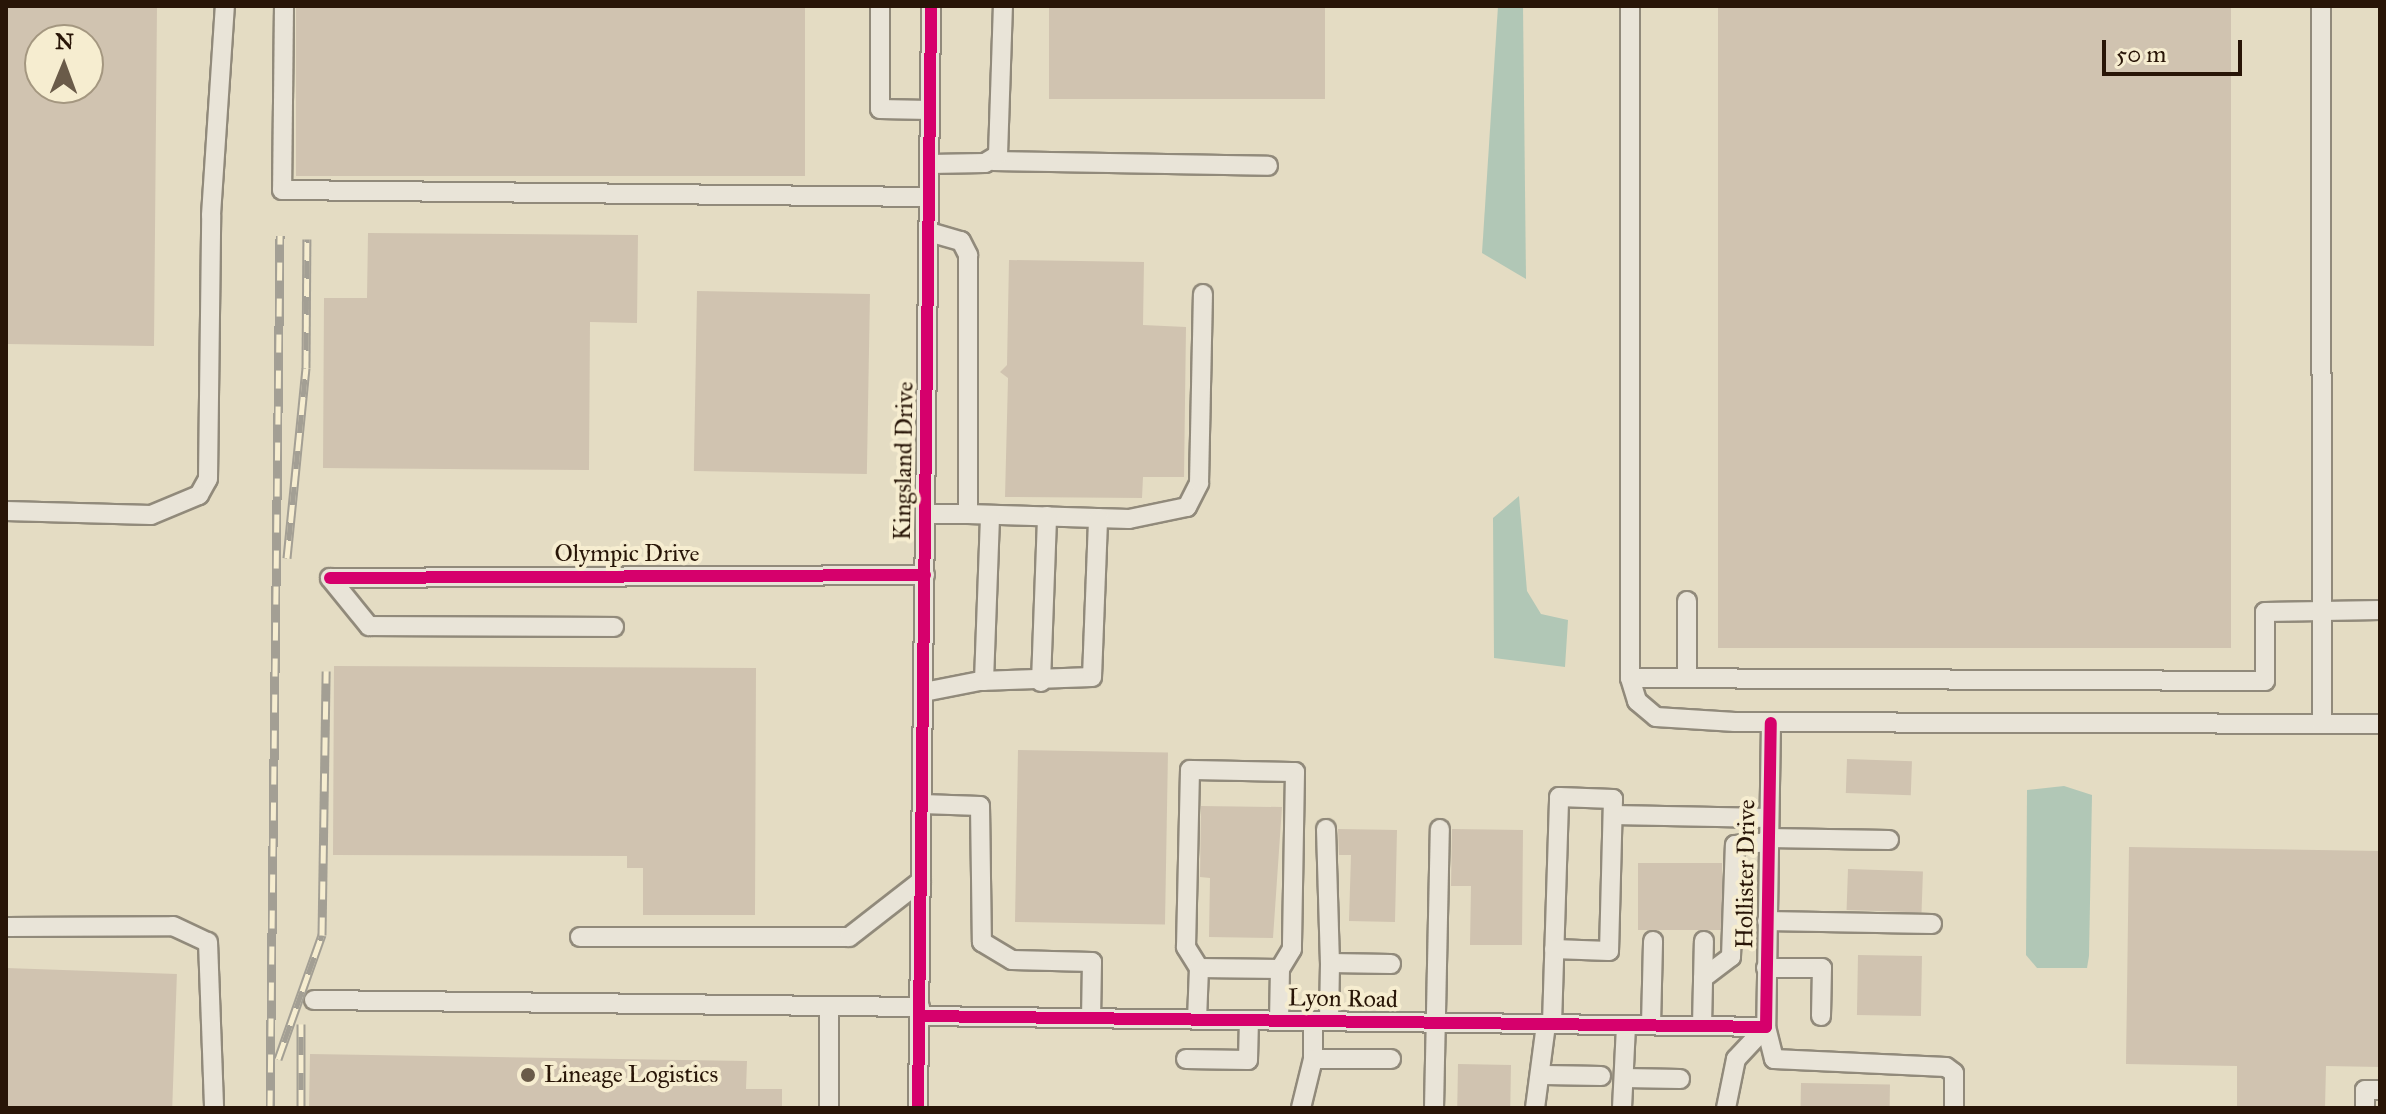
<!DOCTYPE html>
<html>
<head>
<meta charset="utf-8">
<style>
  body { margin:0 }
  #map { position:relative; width:2386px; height:1114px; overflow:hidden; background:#e4dcc3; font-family:"IM FELL Great Primer",serif }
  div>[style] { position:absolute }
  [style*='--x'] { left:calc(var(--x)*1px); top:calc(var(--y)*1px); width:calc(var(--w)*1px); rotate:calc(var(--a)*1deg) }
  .water>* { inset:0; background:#b1c7b6 }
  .building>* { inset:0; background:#d0c3b0; transform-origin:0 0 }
  .roads { filter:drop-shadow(2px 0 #918a7b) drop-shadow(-2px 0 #918a7b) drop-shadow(0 2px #918a7b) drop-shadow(0 -2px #918a7b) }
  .minor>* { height:18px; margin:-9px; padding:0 9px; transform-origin:9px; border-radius:9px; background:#e9e4d8 }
  .rail>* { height:9px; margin-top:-4.5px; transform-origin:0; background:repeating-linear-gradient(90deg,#f6edd0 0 18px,#a39f94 0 36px); box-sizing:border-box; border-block:2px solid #a39f94 }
  .cycleway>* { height:12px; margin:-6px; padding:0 6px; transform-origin:6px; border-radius:6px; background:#d6006c }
  .dots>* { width:22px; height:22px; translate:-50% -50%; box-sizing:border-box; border:4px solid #f6edd0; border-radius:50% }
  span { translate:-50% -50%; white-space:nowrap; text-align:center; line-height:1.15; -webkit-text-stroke:8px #f6edd0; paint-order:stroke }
  .street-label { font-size:24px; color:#281507 }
  .poi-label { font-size:24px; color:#281507 }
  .left { translate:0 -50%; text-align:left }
  .frame { position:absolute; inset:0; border:8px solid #281507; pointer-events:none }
  .north { position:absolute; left:24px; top:24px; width:80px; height:80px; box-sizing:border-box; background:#f6edd0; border:2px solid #a49780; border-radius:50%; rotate:1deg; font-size:22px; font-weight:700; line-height:32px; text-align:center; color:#281507 }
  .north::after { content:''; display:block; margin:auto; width:28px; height:36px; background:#6a5b49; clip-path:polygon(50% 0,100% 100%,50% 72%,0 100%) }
  .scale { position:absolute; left:2102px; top:40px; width:140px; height:36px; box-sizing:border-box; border:4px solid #281507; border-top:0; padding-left:10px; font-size:24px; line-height:28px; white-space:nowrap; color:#281507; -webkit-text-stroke:6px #f6edd0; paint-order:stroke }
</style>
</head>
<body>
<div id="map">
  <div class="water">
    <div style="clip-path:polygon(1498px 6px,1523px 6px,1526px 279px,1482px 253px)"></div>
    <div style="clip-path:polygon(1519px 496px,1527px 591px,1541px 614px,1568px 620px,1565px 667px,1494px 658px,1493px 518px)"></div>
    <div style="clip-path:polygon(2064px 786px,2092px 795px,2089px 956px,2087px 968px,2037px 968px,2026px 955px,2027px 790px)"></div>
  </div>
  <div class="building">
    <div style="clip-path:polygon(evenodd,6px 6px,157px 6px,154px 346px,6px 344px,6px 6px,40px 40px,88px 40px,88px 88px,40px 88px,40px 40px)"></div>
    <div style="left:296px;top:6px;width:509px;height:170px"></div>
    <div style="left:1049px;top:6px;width:276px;height:93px"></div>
    <div style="left:1718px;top:6px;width:513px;height:642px"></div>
    <div style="clip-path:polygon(368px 233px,638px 235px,637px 323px,590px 322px,589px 470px,323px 468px,324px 298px,367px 298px)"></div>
    <div style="clip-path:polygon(1009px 260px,1144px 262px,1143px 325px,1186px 327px,1184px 477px,1143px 477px,1142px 498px,1005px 497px,1008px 378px,1000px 372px,1007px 365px)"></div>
    <div style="left:697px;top:291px;width:173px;height:180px;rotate:1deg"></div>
    <div style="clip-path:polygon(334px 666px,756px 668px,755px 915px,643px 915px,643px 868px,627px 868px,627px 856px,333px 855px)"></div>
    <div style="left:1018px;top:750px;width:150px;height:172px;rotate:1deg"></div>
    <div style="left:1847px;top:759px;width:65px;height:34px;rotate:2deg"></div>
    <div style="clip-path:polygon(1201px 806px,1282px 807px,1273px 938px,1209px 937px,1210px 878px,1200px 877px)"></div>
    <div style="clip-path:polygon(1338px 829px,1397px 830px,1395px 922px,1349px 921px,1351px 855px,1339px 855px)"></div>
    <div style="clip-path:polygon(1452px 829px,1523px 830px,1522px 945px,1470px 945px,1471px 886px,1451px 886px)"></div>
    <div style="clip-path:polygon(2129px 847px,2380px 851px,2380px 1067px,2326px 1066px,2325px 1108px,2237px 1108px,2237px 1066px,2126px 1064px)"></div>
    <div style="left:1638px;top:863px;width:84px;height:67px"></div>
    <div style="left:1848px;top:869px;width:75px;height:41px;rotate:2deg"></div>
    <div style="left:1858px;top:955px;width:64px;height:60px;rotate:1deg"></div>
    <div style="left:6px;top:968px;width:171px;height:140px;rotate:2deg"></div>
    <div style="clip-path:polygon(310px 1054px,747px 1061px,746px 1089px,782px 1089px,782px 1108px,309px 1108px)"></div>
    <div style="left:1458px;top:1064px;width:53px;height:44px;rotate:1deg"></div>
    <div style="left:1801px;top:1083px;width:89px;height:25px;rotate:1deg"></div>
  </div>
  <div class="roads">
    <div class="minor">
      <div style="--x:284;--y:6;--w:184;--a:90.6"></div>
      <div style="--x:282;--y:190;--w:647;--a:0.62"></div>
      <div style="--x:880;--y:6;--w:103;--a:90"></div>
      <div style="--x:880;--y:109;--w:50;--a:1.1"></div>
      <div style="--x:1630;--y:6;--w:672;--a:90"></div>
      <div style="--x:1630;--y:678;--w:24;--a:73"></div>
      <div style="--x:1637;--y:701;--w:25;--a:40"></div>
      <div style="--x:1656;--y:717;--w:79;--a:3.6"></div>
      <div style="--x:1735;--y:722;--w:645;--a:0.18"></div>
      <div style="--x:2321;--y:6;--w:718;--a:89.92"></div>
      <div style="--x:993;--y:161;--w:275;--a:1"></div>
      <div style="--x:930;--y:164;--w:55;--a:-1"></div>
      <div style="--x:985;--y:163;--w:15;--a:-32"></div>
      <div style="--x:998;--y:155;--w:149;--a:-88.1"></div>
      <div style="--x:929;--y:232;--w:33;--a:16"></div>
      <div style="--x:961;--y:241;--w:16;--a:63"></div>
      <div style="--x:968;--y:255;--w:259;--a:90"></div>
      <div style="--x:968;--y:514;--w:161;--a:1.8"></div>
      <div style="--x:1129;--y:519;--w:59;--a:-11.7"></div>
      <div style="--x:1187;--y:507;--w:27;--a:-63"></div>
      <div style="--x:1199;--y:483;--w:189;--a:-88.8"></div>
      <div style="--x:6;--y:511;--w:145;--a:1.6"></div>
      <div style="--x:151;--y:515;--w:52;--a:-22.6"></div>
      <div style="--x:199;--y:495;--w:18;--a:-61"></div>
      <div style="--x:208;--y:479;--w:264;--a:-89.3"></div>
      <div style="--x:211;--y:215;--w:209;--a:-86.2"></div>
      <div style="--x:926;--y:514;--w:42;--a:0"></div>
      <div style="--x:330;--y:578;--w:595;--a:-0.29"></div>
      <div style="--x:330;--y:578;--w:62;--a:50.9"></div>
      <div style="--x:369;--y:626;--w:245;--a:0.2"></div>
      <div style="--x:1630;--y:678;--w:635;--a:0.27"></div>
      <div style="--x:2265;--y:681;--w:69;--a:-90"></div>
      <div style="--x:2265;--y:612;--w:115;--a:-1"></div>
      <div style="--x:1687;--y:678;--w:77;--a:-90"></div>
      <div style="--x:984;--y:681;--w:166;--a:-87.9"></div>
      <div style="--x:1041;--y:682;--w:166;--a:-87.9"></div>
      <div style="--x:924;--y:692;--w:57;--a:-11.1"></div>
      <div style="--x:980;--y:681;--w:112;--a:-2"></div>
      <div style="--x:1092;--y:677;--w:159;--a:-87.8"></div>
      <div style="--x:1771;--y:723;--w:304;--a:90.9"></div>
      <div style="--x:1766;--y:1027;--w:33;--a:76"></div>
      <div style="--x:1774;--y:1059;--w:172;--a:2.7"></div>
      <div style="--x:1946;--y:1067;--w:10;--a:37"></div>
      <div style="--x:1954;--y:1073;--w:35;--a:90"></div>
      <div style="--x:922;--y:804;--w:58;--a:2"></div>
      <div style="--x:980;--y:806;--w:136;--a:89.2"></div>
      <div style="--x:982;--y:942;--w:35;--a:31"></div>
      <div style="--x:1012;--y:960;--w:80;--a:1.4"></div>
      <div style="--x:1092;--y:962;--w:56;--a:91"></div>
      <div style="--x:1613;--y:815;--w:156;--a:1.1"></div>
      <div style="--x:1326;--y:829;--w:134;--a:88.3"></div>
      <div style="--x:1768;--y:838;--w:121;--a:0.9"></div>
      <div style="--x:1767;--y:921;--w:165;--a:1"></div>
      <div style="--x:6;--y:927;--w:167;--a:-0.3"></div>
      <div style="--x:173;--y:926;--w:38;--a:25"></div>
      <div style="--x:208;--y:942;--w:166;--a:87.9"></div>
      <div style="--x:580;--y:937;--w:269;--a:0"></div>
      <div style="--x:849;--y:937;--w:91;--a:-37.9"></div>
      <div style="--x:1199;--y:968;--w:25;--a:-122"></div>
      <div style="--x:1186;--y:947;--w:177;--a:-88.7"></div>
      <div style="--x:1190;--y:770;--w:105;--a:1.1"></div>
      <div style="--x:1295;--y:772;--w:177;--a:91"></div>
      <div style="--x:1292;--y:949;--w:23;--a:121"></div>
      <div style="--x:1766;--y:968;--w:56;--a:0"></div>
      <div style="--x:1822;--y:968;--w:48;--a:91.2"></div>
      <div style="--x:1703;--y:978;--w:35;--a:-37"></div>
      <div style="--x:1731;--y:957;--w:112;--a:-88"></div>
      <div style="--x:1735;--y:845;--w:33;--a:-5"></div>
      <div style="--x:314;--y:1000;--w:606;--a:0.66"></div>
      <div style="--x:920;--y:1016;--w:846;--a:0.74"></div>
      <div style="--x:1197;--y:1020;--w:52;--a:-87.8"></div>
      <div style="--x:1199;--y:968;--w:81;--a:0.7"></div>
      <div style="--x:1280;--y:969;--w:52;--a:91.1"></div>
      <div style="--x:1313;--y:1021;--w:38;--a:90"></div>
      <div style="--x:1313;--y:1059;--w:78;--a:0"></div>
      <div style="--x:1329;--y:1021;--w:58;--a:-89"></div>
      <div style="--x:1330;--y:963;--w:61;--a:0.9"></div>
      <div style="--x:1552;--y:1024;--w:227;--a:-88.2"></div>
      <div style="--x:1559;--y:797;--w:54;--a:2.1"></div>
      <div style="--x:1613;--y:799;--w:152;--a:91.5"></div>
      <div style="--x:1609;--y:951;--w:55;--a:-177.9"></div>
      <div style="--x:1651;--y:1025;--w:84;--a:-88.6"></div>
      <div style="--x:1702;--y:1026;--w:85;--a:-88.7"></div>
      <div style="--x:1186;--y:1059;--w:62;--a:0.9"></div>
      <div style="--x:1248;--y:1060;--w:40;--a:-88.6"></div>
      <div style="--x:1545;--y:1075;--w:56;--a:1"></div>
      <div style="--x:1624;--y:1078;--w:56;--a:1"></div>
      <div style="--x:829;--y:1108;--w:102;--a:-90"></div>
      <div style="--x:918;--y:1108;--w:1102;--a:-89.32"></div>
      <div style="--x:1301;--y:1108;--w:50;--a:-76.2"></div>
      <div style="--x:1434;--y:1108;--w:279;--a:-88.8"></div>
      <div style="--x:1535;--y:1108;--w:85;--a:-82.5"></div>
      <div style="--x:1622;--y:1108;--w:83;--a:-87.2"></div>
      <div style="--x:1726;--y:1108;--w:50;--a:-78.5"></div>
      <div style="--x:1736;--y:1059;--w:44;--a:-46.8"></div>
      <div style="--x:2365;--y:1108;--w:18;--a:-90"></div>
      <div style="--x:2365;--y:1090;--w:15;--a:0"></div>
    </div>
  </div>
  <div class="rail">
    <div style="--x:287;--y:558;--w:191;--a:-84.3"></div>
    <div style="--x:306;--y:368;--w:129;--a:-89.6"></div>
    <div style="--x:278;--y:1059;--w:132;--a:-70.5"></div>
    <div style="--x:322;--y:935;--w:264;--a:-89.1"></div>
    <div style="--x:270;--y:1108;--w:873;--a:-89.34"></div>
    <div style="--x:301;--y:1108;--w:84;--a:-90"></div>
  </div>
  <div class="cycleway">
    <div style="--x:330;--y:578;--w:595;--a:-0.29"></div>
    <div style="--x:920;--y:1016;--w:846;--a:0.74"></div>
    <div style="--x:1766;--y:1027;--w:304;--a:-89.1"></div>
    <div style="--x:918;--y:1108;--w:1102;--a:-89.32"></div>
  </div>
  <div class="dots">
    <div style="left:528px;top:1075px;background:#6a5b49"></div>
  </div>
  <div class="street-label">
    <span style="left:904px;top:461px;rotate:-89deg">Kingsland Drive</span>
    <span style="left:627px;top:554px">Olympic Drive</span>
    <span style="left:1746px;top:874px;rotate:-89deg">Hollister Drive</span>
    <span style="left:1343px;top:999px;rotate:1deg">Lyon Road</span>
  </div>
  <div class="poi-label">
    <span class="left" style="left:544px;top:1075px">Lineage Logistics</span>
  </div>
  <div class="frame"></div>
  <div class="north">N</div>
  <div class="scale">50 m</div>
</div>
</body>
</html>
